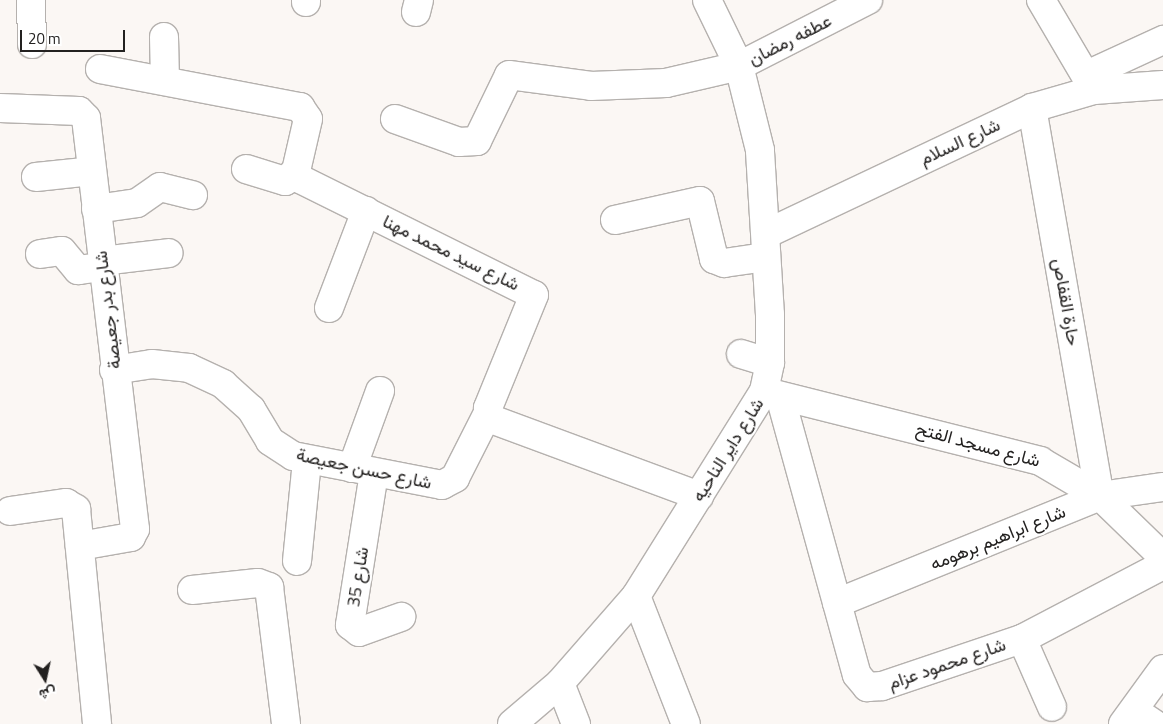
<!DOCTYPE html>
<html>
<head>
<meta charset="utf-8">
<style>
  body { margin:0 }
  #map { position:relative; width:1163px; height:724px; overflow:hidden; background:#fbf7f4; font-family:"Titillium Web",Vazirmatn,sans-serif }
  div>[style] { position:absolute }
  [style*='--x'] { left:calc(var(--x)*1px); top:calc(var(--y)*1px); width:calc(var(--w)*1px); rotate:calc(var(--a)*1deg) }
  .roads { filter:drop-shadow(1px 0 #b5b1ae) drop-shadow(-1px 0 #b5b1ae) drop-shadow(0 1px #b5b1ae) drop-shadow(0 -1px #b5b1ae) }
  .street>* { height:28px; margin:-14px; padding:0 14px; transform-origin:14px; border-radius:14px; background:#fff }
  span { translate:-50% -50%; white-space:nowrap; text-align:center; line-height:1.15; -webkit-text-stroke:4.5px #fff; paint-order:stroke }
  .street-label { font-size:18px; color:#232120 }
  .north { position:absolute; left:20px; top:654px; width:50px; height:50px; -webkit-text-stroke:4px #fff; paint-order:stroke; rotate:170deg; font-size:14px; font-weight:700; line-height:20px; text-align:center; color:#232120 }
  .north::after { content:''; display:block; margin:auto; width:18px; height:22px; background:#232120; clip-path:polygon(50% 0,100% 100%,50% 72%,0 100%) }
  .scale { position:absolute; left:20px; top:30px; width:105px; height:22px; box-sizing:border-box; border:2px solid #232120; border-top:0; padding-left:6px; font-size:15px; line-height:18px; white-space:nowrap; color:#232120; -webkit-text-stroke:4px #fff; paint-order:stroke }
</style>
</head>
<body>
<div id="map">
  <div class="roads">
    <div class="street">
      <div style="--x:31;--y:0;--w:44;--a:88.7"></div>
      <div style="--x:306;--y:0;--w:2;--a:90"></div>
      <div style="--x:1041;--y:0;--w:104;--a:59.5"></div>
      <div style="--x:416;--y:12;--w:12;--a:-76"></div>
      <div style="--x:164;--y:37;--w:44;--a:88.7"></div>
      <div style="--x:100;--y:69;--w:204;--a:10.8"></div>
      <div style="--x:300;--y:107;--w:14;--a:56"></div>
      <div style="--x:308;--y:119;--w:53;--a:103"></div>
      <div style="--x:296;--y:171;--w:9;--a:63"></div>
      <div style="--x:300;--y:179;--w:261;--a:26.4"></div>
      <div style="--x:534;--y:295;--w:122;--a:112.2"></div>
      <div style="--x:488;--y:408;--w:11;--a:75"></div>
      <div style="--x:491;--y:419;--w:222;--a:20.3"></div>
      <div style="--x:1087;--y:75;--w:84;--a:-24.7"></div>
      <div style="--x:0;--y:108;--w:79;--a:2.2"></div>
      <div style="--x:79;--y:111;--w:10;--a:45"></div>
      <div style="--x:86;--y:118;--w:414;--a:83.2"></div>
      <div style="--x:135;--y:529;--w:9;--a:117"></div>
      <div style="--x:131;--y:537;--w:52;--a:170"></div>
      <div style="--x:1032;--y:108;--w:394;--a:80.1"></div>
      <div style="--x:395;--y:119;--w:68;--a:19.8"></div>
      <div style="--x:459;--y:142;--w:18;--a:-3"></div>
      <div style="--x:477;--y:141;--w:73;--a:-64.1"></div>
      <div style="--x:509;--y:75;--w:83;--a:7.6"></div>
      <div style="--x:591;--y:86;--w:75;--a:-2.3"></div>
      <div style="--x:666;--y:83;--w:75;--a:-13.1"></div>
      <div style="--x:739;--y:66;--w:145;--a:-27.1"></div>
      <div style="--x:246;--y:169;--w:41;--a:17.1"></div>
      <div style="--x:285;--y:181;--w:15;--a:-42"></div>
      <div style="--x:36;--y:177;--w:56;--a:-6.1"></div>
      <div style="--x:96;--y:209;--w:41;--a:-8.3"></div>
      <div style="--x:137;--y:203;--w:28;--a:-35"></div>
      <div style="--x:160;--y:187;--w:34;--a:14"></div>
      <div style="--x:615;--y:220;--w:87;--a:-12.6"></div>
      <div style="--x:700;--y:201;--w:60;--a:76.4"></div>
      <div style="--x:714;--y:259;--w:11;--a:22"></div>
      <div style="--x:724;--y:263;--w:41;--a:-8.3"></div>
      <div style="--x:768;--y:233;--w:292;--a:-25.3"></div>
      <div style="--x:1032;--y:108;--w:65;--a:-16.2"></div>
      <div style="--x:1094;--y:90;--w:69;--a:-4.1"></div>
      <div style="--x:40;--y:254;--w:22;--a:-8"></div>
      <div style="--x:62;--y:251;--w:25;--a:50"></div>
      <div style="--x:78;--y:270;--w:25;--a:-7"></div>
      <div style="--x:102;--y:261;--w:67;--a:-6.8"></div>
      <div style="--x:329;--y:308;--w:104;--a:-69.1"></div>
      <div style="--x:741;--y:354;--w:30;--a:17"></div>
      <div style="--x:114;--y:370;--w:38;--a:-9"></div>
      <div style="--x:152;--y:364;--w:37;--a:6"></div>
      <div style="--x:189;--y:368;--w:38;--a:25"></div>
      <div style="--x:223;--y:384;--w:38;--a:42"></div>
      <div style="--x:251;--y:409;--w:37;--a:59"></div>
      <div style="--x:270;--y:441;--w:27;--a:33"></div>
      <div style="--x:293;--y:456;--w:152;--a:11"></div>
      <div style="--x:442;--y:485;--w:15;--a:-28"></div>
      <div style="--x:455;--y:478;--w:73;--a:-63.1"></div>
      <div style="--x:766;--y:392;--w:283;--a:14.1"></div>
      <div style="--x:1040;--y:461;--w:69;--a:30.3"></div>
      <div style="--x:1100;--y:496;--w:88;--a:44.1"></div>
      <div style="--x:780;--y:396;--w:289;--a:74.6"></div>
      <div style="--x:857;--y:675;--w:16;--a:50"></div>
      <div style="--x:867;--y:687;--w:15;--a:-4"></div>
      <div style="--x:882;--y:686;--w:148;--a:-18.6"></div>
      <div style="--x:1022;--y:639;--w:159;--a:-27.7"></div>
      <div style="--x:352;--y:468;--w:82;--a:-70"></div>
      <div style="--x:374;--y:473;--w:154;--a:99"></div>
      <div style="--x:350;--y:625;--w:11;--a:38"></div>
      <div style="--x:359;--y:632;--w:45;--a:-19.7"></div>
      <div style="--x:10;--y:511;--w:57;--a:-8.1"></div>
      <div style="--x:66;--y:503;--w:12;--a:31"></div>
      <div style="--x:76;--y:509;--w:216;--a:84.4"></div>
      <div style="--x:297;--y:561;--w:101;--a:-84.3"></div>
      <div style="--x:192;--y:590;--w:66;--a:-6.1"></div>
      <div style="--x:258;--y:583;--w:12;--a:20"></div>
      <div style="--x:269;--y:587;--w:138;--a:82.9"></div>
      <div style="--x:636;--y:596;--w:137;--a:68.7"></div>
      <div style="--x:837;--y:603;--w:284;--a:-22.1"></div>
      <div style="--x:1100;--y:496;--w:64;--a:-8.1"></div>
      <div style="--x:1022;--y:639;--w:74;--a:66.2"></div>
      <div style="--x:560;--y:683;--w:44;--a:68.7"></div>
      <div style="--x:1135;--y:711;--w:23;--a:34"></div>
      <div style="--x:512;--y:724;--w:63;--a:-40.5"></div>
      <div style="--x:560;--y:683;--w:116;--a:-48.9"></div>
      <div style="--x:636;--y:596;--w:242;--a:-58"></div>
      <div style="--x:764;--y:391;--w:29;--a:-78"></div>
      <div style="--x:770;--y:363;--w:48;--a:-90"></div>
      <div style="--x:770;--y:315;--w:165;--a:-93.5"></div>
      <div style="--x:760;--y:150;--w:87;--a:-104"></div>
      <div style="--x:739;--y:66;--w:73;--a:-115.9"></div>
      <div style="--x:1123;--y:724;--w:68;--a:-54"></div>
    </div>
  </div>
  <div class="street-label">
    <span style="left:790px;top:40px;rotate:-27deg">عطفه رمضان</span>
    <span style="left:960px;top:142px;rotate:-25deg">شارع السلام</span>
    <span style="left:451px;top:253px;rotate:26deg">شارع سيد محمد مهنا</span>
    <span style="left:1066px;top:302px;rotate:80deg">حارة القفاص</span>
    <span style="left:108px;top:310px;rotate:-97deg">شارع بدر جعيصة</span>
    <span style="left:978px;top:445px;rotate:15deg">شارع مسجد الفتح</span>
    <span style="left:728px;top:450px;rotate:-58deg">شارع داير الناحيه</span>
    <span style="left:364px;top:469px;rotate:12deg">شارع حسن جعيصة</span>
    <span style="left:998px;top:538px;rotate:-22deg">شارع ابراهيم برهومه</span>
    <span style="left:358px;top:577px;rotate:-81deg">شارع 35</span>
    <span style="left:947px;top:664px;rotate:-19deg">شارع محمود عزام</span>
  </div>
  <div class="north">ش</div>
  <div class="scale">20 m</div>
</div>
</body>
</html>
